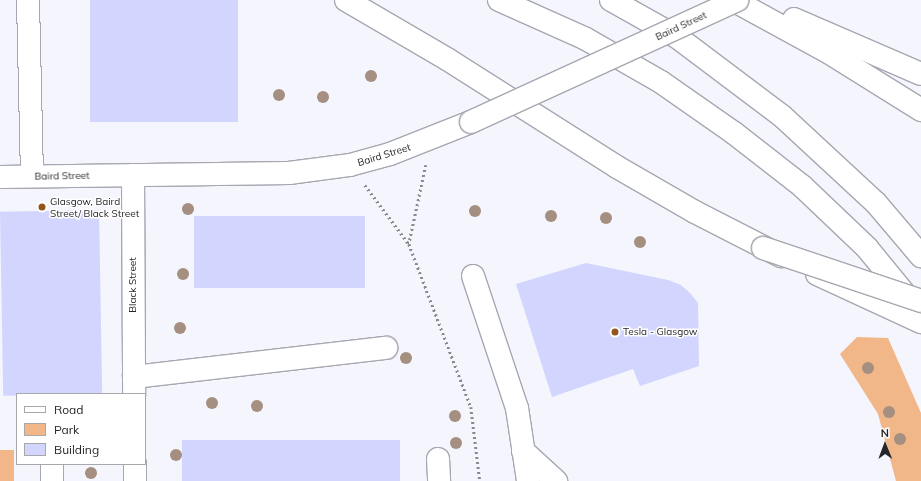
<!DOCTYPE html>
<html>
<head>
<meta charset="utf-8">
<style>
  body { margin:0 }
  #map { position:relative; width:921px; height:481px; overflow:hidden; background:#f4f5fd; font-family:Mulish,sans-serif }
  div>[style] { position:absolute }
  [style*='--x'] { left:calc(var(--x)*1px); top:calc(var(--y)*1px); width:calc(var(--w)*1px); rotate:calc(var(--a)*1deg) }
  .green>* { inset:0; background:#f2b789; transform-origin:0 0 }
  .building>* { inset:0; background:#d2d5fe; transform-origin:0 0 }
  .path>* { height:2.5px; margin-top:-1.25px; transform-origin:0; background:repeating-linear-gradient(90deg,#88888e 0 2px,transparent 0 5px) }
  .roads { filter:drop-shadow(1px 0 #a6a7b0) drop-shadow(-1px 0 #a6a7b0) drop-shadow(0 1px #a6a7b0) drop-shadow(0 -1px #a6a7b0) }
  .minor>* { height:22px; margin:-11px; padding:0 11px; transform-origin:11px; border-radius:11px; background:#fff }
  .major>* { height:22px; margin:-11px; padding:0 11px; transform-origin:11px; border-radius:11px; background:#fff }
  .highway>* { height:22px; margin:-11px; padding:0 11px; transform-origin:11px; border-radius:11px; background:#fff }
  .bridges { filter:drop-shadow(1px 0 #a6a7b0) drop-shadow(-1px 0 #a6a7b0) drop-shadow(0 1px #a6a7b0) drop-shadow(0 -1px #a6a7b0) }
  .major-bridge>* { height:22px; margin:-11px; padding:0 11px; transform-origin:11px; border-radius:11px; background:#fff }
  .highway-bridge>* { height:22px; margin:-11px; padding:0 11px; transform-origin:11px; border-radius:11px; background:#fff }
  .trees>* { width:12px; height:12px; margin:-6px; border-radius:50%; background:#a58f80 }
  .dots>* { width:11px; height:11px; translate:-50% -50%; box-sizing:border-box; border:2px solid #fff; border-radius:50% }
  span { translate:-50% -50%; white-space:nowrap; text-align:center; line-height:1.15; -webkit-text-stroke:3px #fff; paint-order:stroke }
  .street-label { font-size:10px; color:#26262a }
  .poi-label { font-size:10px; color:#26262a }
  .left { translate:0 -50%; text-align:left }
  .legend { position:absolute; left:16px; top:393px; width:130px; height:72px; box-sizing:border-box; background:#fff; border:1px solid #a8a8aa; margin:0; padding:5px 7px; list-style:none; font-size:12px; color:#26262a }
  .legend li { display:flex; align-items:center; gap:8px; height:20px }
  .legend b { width:20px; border:1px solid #a8a8aa }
  .north { position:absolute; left:865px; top:425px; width:40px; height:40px; -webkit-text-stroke:3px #fff; paint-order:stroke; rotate:359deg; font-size:11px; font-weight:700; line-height:16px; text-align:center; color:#26262a }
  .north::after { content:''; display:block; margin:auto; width:14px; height:18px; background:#26262a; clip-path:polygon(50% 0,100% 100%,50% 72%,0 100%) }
</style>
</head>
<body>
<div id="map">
  <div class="green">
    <div style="clip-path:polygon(857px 337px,888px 338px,921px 413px,921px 481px,896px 481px,878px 414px,840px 354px)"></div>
    <div style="left:0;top:450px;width:14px;height:31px"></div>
  </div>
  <div class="building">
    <div style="left:90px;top:0;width:148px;height:122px"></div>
    <div style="left:99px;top:210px;width:184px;height:99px;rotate:89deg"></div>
    <div style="left:365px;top:216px;width:72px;height:171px;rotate:90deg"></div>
    <div style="clip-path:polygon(586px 263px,668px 280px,681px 285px,690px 293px,698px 303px,699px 366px,640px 386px,633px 369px,552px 397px,516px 284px)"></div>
    <div style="left:400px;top:440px;width:41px;height:218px;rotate:90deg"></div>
  </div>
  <div class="path">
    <div style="--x:426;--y:165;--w:81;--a:102.1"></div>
    <div style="--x:409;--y:244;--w:174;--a:69.2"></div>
    <div style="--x:471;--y:407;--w:75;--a:83.1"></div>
    <div style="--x:365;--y:185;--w:74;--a:53.3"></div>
  </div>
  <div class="roads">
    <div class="minor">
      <div style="--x:28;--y:0;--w:176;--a:88.7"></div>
      <div style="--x:133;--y:175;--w:219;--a:89.7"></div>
      <div style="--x:473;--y:276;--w:139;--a:71.6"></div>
      <div style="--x:517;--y:408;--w:74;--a:81.4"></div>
      <div style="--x:134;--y:377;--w:254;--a:-6.6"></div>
      <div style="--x:523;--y:451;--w:45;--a:42.3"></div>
      <div style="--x:438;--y:459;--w:22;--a:87"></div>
      <div style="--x:52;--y:464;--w:17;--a:90"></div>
      <div style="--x:135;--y:464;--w:17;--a:90"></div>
    </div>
    <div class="major">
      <div style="--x:0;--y:177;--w:289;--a:-0.8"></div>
      <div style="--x:289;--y:173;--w:62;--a:-7.5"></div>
      <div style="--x:350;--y:165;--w:41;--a:-15.4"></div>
      <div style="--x:390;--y:154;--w:87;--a:-21.6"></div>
    </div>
    <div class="highway">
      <div style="--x:346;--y:0;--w:117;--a:30.3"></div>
      <div style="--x:447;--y:59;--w:201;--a:32.4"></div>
      <div style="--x:617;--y:167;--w:90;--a:30"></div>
      <div style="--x:695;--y:212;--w:97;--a:27.1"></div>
      <div style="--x:499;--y:0;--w:95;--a:24.1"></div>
      <div style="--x:586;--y:39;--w:86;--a:29.8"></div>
      <div style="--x:661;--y:82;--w:89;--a:34.9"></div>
      <div style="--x:734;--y:133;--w:86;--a:37.9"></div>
      <div style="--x:802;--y:186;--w:90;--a:43.6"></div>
      <div style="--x:867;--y:248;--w:72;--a:50.6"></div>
      <div style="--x:611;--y:0;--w:76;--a:29.3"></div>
      <div style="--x:677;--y:37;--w:131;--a:37"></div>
      <div style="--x:782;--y:116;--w:128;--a:42.8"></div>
      <div style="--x:876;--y:203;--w:70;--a:49.7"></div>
      <div style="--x:733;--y:0;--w:108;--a:28.7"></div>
      <div style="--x:828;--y:52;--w:110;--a:31.9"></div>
      <div style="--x:794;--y:19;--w:138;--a:23.4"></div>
      <div style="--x:817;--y:274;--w:115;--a:24.8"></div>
    </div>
  </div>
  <div class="bridges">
    <div class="major-bridge">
      <div style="--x:471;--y:122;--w:293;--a:-24.6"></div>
    </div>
    <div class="highway-bridge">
      <div style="--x:763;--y:248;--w:167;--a:18.5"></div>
    </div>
  </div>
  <div class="trees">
    <div style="left:371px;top:76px"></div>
    <div style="left:279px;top:95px"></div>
    <div style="left:323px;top:97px"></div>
    <div style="left:188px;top:209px"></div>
    <div style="left:475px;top:211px"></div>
    <div style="left:551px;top:216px"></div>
    <div style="left:606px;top:218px"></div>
    <div style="left:640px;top:242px"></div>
    <div style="left:183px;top:274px"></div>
    <div style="left:180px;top:328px"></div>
    <div style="left:406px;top:358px"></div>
    <div style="left:868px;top:368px"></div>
    <div style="left:212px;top:403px"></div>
    <div style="left:257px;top:406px"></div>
    <div style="left:889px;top:412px"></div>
    <div style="left:455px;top:416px"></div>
    <div style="left:900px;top:439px"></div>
    <div style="left:456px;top:443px"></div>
    <div style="left:176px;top:455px"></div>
    <div style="left:91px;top:473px"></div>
  </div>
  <div class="dots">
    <div style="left:42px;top:207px;background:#93551b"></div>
    <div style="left:615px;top:332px;background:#93551b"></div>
  </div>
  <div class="street-label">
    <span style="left:681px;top:26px;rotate:-25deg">Baird Street</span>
    <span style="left:384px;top:155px;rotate:-17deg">Baird Street</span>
    <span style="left:62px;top:176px;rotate:-1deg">Baird Street</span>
    <span style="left:133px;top:285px;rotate:-90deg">Black Street</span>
  </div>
  <div class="poi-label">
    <span class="left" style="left:50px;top:207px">Glasgow, Baird<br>Street/ Black Street</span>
    <span class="left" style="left:623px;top:332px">Tesla - Glasgow</span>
  </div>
  <ul class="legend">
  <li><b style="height:5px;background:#fff"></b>Road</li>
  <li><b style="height:11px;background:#f2b789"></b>Park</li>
  <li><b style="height:11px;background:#d2d5fe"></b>Building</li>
  </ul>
  <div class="north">N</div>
</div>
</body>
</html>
